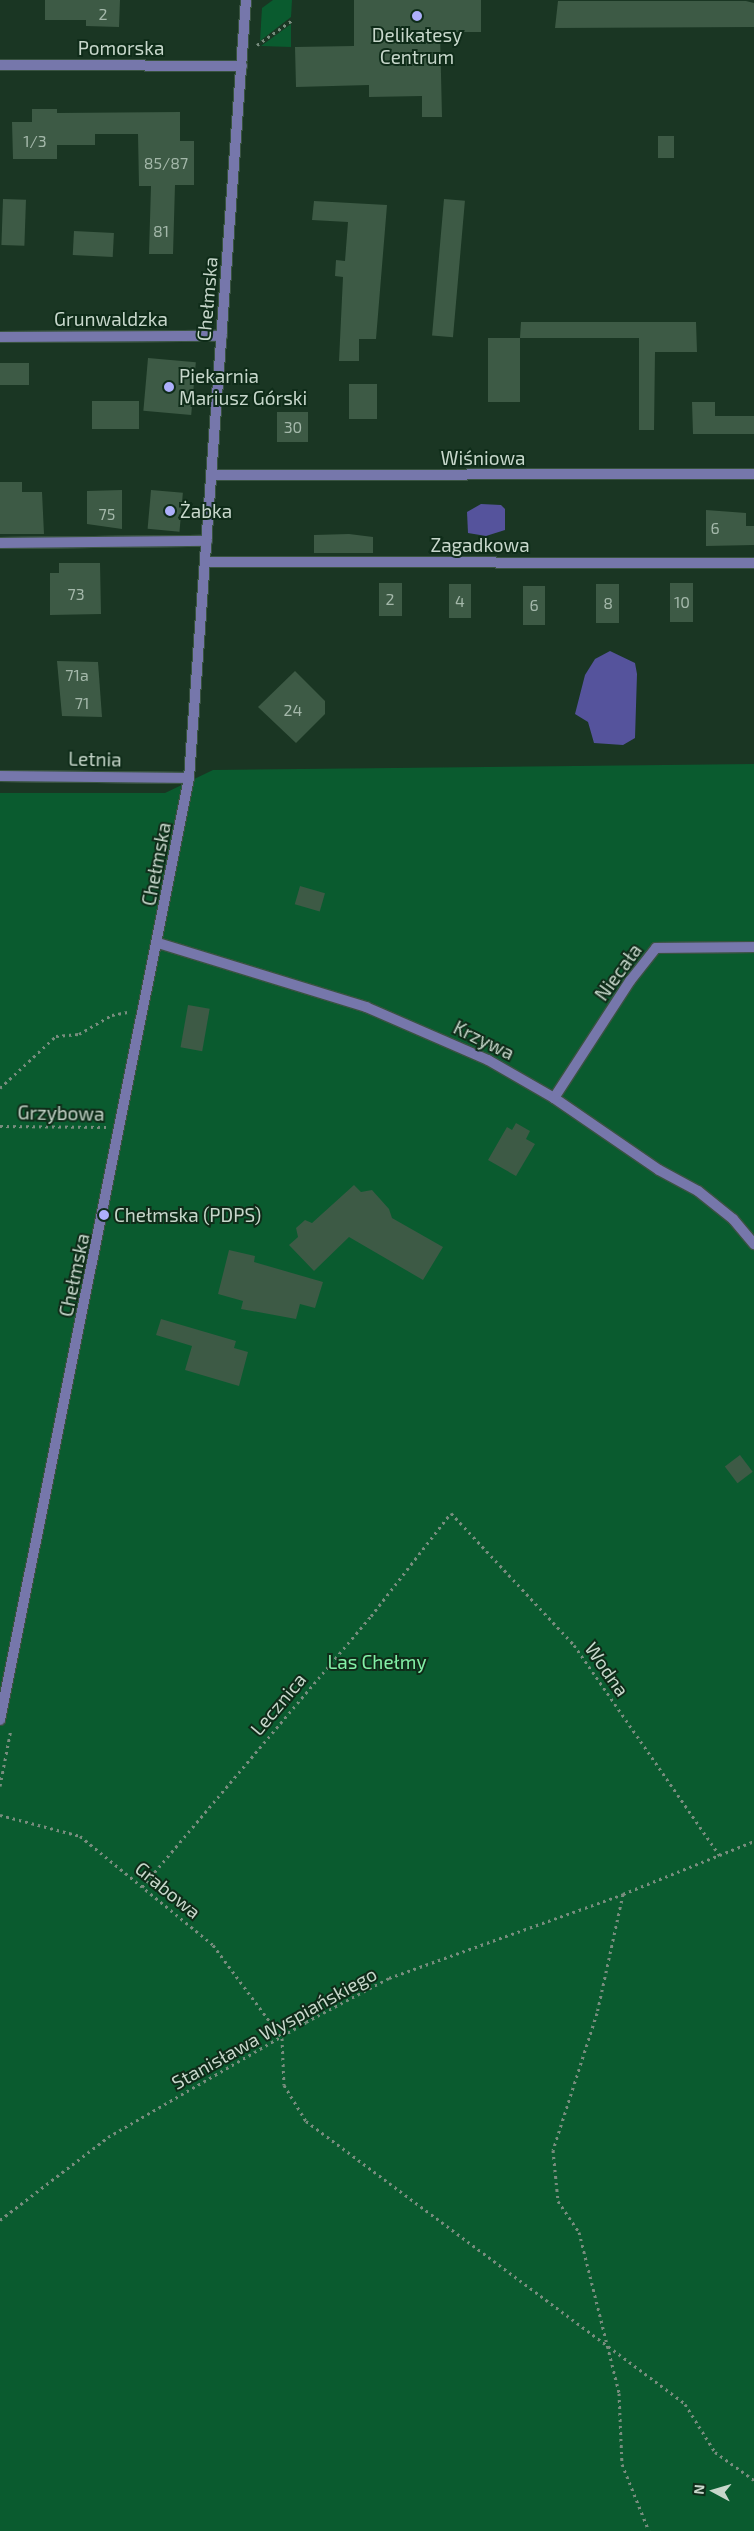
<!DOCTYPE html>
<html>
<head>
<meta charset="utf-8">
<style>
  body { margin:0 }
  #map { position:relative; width:754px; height:2531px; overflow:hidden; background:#1a3623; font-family:"Exo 2",sans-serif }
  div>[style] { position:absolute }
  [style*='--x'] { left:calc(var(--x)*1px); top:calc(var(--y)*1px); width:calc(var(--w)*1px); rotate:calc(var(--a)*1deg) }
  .green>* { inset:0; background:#0a5b2f }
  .water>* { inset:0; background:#55539c }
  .building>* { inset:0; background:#3d5a45; transform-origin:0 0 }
  .path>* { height:3px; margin-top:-1.5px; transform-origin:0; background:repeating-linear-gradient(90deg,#788d7e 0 2.5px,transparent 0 6.5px) }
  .roads { filter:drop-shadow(1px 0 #395341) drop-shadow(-1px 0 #395341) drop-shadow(0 1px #395341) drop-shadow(0 -1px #395341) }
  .service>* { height:10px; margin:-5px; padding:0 5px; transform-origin:5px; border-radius:5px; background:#7677ab }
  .minor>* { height:10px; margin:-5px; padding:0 5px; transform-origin:5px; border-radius:5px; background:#7677ab }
  .tertiary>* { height:10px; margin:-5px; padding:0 5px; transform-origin:5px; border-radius:5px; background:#7677ab }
  .dots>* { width:14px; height:14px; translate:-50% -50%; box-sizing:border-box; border:2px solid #0f2c19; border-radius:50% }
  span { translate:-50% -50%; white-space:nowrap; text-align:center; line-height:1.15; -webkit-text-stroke:4px #0f2c19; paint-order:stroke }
  .number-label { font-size:16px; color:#a4b8aa }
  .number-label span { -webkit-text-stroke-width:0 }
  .poi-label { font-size:19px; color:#c7d7cb }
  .left { translate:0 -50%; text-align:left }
  .street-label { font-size:19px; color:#c7d7cb }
  .park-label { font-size:19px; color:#84f1a7 }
  .north { position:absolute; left:689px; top:2466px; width:50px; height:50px; -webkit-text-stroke:4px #0f2c19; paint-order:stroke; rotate:276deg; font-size:14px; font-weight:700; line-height:20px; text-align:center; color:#c7d7cb }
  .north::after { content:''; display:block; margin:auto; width:18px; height:22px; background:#c7d7cb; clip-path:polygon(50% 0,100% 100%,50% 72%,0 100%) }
</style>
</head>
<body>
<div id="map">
  <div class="green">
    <div style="clip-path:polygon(273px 0,292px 0,291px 17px,260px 41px,262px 8px)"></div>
    <div style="clip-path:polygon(291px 24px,291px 47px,261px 46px)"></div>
    <div style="clip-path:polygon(754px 764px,754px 2531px,0 2531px,0 793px,165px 793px,213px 770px)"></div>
  </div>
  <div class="water">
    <div style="clip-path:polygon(481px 504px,501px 505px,505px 509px,505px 530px,486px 536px,468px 533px,467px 512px)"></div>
    <div style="clip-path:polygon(610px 651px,635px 663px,637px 674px,635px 738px,623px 745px,594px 743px,588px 722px,575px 714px,585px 675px,595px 659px)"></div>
  </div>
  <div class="building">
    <div style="clip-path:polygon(45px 0,120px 0,119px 27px,86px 26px,86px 20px,45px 20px)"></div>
    <div style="clip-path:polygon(354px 0,481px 0,481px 32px,440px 32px,442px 117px,422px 117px,422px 96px,369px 97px,369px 85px,296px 87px,295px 47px,354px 46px)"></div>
    <div style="clip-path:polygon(558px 1px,746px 1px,754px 3px,754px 27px,555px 28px)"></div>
    <div style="clip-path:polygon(32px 109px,57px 109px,57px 113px,180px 112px,180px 141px,194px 141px,194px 185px,175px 185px,173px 254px,149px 254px,151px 186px,139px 186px,138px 134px,95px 134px,95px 145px,57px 145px,57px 159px,13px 159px,12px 122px,32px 122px)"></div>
    <div style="left:658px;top:136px;width:16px;height:22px"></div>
    <div style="left:3px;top:199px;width:23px;height:46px;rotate:2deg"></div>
    <div style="left:444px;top:199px;width:21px;height:137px;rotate:5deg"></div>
    <div style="clip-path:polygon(314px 201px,387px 205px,376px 339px,359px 339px,359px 361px,339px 361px,343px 277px,335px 276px,336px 260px,345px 261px,348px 222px,312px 220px)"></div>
    <div style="left:74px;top:231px;width:40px;height:24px;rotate:3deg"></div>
    <div style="clip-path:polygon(521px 322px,696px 322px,697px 352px,655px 352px,654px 430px,639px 430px,639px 338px,520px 338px)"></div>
    <div style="left:488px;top:338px;width:32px;height:64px"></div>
    <div style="left:148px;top:358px;width:48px;height:53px;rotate:5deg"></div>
    <div style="left:0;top:363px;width:29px;height:22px"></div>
    <div style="left:349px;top:384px;width:28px;height:35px"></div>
    <div style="left:92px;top:401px;width:47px;height:28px"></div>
    <div style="clip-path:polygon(692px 402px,715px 402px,715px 416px,754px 416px,754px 434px,693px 434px)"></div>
    <div style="left:308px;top:412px;width:30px;height:31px;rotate:90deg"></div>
    <div style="clip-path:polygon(0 482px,22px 482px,22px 492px,42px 492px,44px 534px,0 534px)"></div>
    <div style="clip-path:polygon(122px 490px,122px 529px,87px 524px,87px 491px)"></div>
    <div style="left:151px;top:490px;width:32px;height:39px;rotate:5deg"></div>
    <div style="clip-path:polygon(706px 510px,746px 513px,746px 526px,754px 526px,754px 545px,706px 546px)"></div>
    <div style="clip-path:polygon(349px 534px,373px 537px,373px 553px,314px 553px,314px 535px)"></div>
    <div style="clip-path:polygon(59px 563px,100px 563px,101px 614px,50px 615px,50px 573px,59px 573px)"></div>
    <div style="left:379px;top:583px;width:23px;height:33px"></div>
    <div style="left:670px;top:583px;width:23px;height:39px"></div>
    <div style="left:449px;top:584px;width:22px;height:34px"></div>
    <div style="left:596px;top:584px;width:23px;height:39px"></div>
    <div style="left:523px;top:586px;width:22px;height:39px"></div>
    <div style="clip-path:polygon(57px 661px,98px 662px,102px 717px,62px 716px)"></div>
    <div style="clip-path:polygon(295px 671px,325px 701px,325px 714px,296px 743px,258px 707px)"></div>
    <div style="left:300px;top:886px;width:26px;height:19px;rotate:16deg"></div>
    <div style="left:188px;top:1005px;width:22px;height:43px;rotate:10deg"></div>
    <div style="clip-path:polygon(516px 1123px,530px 1131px,526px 1139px,535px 1144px,516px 1176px,488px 1160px,507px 1127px,512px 1130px)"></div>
    <div style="clip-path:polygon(354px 1185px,361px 1192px,372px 1190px,389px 1209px,392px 1218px,443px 1247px,423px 1280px,349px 1237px,314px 1271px,289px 1245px,298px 1237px,296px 1228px,305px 1220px,312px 1223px)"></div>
    <div style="clip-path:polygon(229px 1250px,255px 1256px,254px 1262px,323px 1282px,315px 1308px,300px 1304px,296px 1319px,241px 1309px,243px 1301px,218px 1294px)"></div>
    <div style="clip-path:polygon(161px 1319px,236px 1341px,234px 1348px,248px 1352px,239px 1386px,185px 1370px,192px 1346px,156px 1335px)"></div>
    <div style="left:740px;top:1455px;width:21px;height:19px;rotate:53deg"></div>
  </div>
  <div class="path">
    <div style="--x:257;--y:45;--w:42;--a:-35.2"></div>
    <div style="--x:0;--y:1088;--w:76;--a:-42.9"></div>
    <div style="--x:56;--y:1036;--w:23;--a:-5"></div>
    <div style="--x:79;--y:1034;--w:38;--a:-30"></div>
    <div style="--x:112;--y:1015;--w:16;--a:-11"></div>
    <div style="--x:0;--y:1126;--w:106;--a:0.5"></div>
    <div style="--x:0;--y:1786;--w:58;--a:-79.1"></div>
    <div style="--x:0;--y:1815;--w:83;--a:14.7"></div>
    <div style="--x:80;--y:1836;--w:172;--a:39.3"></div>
    <div style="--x:213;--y:1945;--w:116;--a:53.4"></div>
    <div style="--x:282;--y:2038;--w:47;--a:87.6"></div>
    <div style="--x:284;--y:2085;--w:42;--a:58.6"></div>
    <div style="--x:306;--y:2121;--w:473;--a:36.7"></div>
    <div style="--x:685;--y:2404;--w:57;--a:58"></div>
    <div style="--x:715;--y:2452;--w:48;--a:35.7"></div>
    <div style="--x:142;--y:1887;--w:355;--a:-49.8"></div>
    <div style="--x:371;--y:1616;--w:130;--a:-52.2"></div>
    <div style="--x:451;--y:1513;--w:180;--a:47"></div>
    <div style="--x:574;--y:1645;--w:257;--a:55.3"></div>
    <div style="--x:623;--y:1894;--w:122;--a:102.3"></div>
    <div style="--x:597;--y:2013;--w:144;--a:107.8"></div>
    <div style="--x:553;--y:2150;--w:51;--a:84.4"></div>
    <div style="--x:558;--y:2201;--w:37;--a:56"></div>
    <div style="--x:579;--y:2232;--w:166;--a:76"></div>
    <div style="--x:619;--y:2393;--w:71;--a:87.6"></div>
    <div style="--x:622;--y:2464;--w:72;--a:68.1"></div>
    <div style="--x:0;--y:2220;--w:136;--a:-37.5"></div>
    <div style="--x:108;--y:2137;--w:229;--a:-30.1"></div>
    <div style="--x:306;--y:2022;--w:94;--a:-27.9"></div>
    <div style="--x:389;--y:1978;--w:249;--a:-19.7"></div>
    <div style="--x:623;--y:1894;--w:141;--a:-22"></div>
  </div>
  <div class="roads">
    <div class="service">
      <div style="--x:0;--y:543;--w:207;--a:-0.6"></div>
    </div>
    <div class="minor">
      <div style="--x:0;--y:65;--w:242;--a:0.2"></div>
      <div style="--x:0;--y:337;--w:222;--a:-0.3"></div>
      <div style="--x:212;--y:475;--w:542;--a:-0.11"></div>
      <div style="--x:205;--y:562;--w:549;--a:0.1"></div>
      <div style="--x:0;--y:776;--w:189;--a:0.6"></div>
      <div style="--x:158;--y:943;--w:218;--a:17.1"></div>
      <div style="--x:366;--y:1007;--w:133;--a:23.5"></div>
      <div style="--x:488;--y:1060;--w:76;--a:29.9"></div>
      <div style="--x:554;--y:1098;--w:127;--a:34.4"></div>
      <div style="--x:659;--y:1170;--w:44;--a:28.3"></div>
      <div style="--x:698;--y:1191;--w:45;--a:38.7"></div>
      <div style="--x:733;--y:1219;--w:33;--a:50"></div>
      <div style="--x:554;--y:1098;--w:140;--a:-57"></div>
      <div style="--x:630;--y:981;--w:42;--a:-51.8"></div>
      <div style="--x:656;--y:948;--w:98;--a:-0.6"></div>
    </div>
    <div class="tertiary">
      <div style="--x:0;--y:1720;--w:961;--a:-78.65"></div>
      <div style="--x:189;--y:778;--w:780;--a:-85.81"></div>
    </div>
  </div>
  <div class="dots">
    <div style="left:417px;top:16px;background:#adaffb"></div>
    <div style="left:169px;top:387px;background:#adaffb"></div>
    <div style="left:170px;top:511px;background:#adaffb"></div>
    <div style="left:104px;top:1215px;background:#adaffb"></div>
  </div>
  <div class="number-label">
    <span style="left:103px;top:14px">2</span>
    <span style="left:35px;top:141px">1/3</span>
    <span style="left:166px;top:163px">85/87</span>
    <span style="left:161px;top:231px">81</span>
    <span style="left:293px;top:427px">30</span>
    <span style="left:107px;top:514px">75</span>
    <span style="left:715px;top:528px">6</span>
    <span style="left:76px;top:594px">73</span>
    <span style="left:390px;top:599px">2</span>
    <span style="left:460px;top:601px">4</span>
    <span style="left:682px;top:602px">10</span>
    <span style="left:608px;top:603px">8</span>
    <span style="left:534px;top:605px">6</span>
    <span style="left:77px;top:675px">71a</span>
    <span style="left:82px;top:703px">71</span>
    <span style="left:293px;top:710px">24</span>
  </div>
  <div class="poi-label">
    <span style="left:417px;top:46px">Delikatesy<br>Centrum</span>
    <span class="left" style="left:179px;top:387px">Piekarnia<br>Mariusz Górski</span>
    <span class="left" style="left:180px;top:511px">Żabka</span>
    <span class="left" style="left:114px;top:1215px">Chełmska (PDPS)</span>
  </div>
  <div class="street-label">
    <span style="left:121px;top:48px">Pomorska</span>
    <span style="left:207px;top:299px;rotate:-85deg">Chełmska</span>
    <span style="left:111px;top:319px">Grunwaldzka</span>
    <span style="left:483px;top:458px">Wiśniowa</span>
    <span style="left:480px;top:545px">Zagadkowa</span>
    <span style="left:95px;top:759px;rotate:1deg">Letnia</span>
    <span style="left:156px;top:864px;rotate:-79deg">Chełmska</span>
    <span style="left:618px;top:972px;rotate:-54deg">Niecała</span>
    <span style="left:484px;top:1040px;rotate:26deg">Krzywa</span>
    <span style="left:61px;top:1113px;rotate:1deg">Grzybowa</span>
    <span style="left:74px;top:1275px;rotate:-78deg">Chełmska</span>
    <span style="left:607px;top:1669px;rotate:55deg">Wodna</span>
    <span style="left:278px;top:1704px;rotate:-50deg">Lecznica</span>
    <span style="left:168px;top:1890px;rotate:39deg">Grabowa</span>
    <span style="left:274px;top:2028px;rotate:-29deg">Stanisława Wyspiańskiego</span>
  </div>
  <div class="park-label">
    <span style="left:377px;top:1662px">Las Chełmy</span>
  </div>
  <div class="north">N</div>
</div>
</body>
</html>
